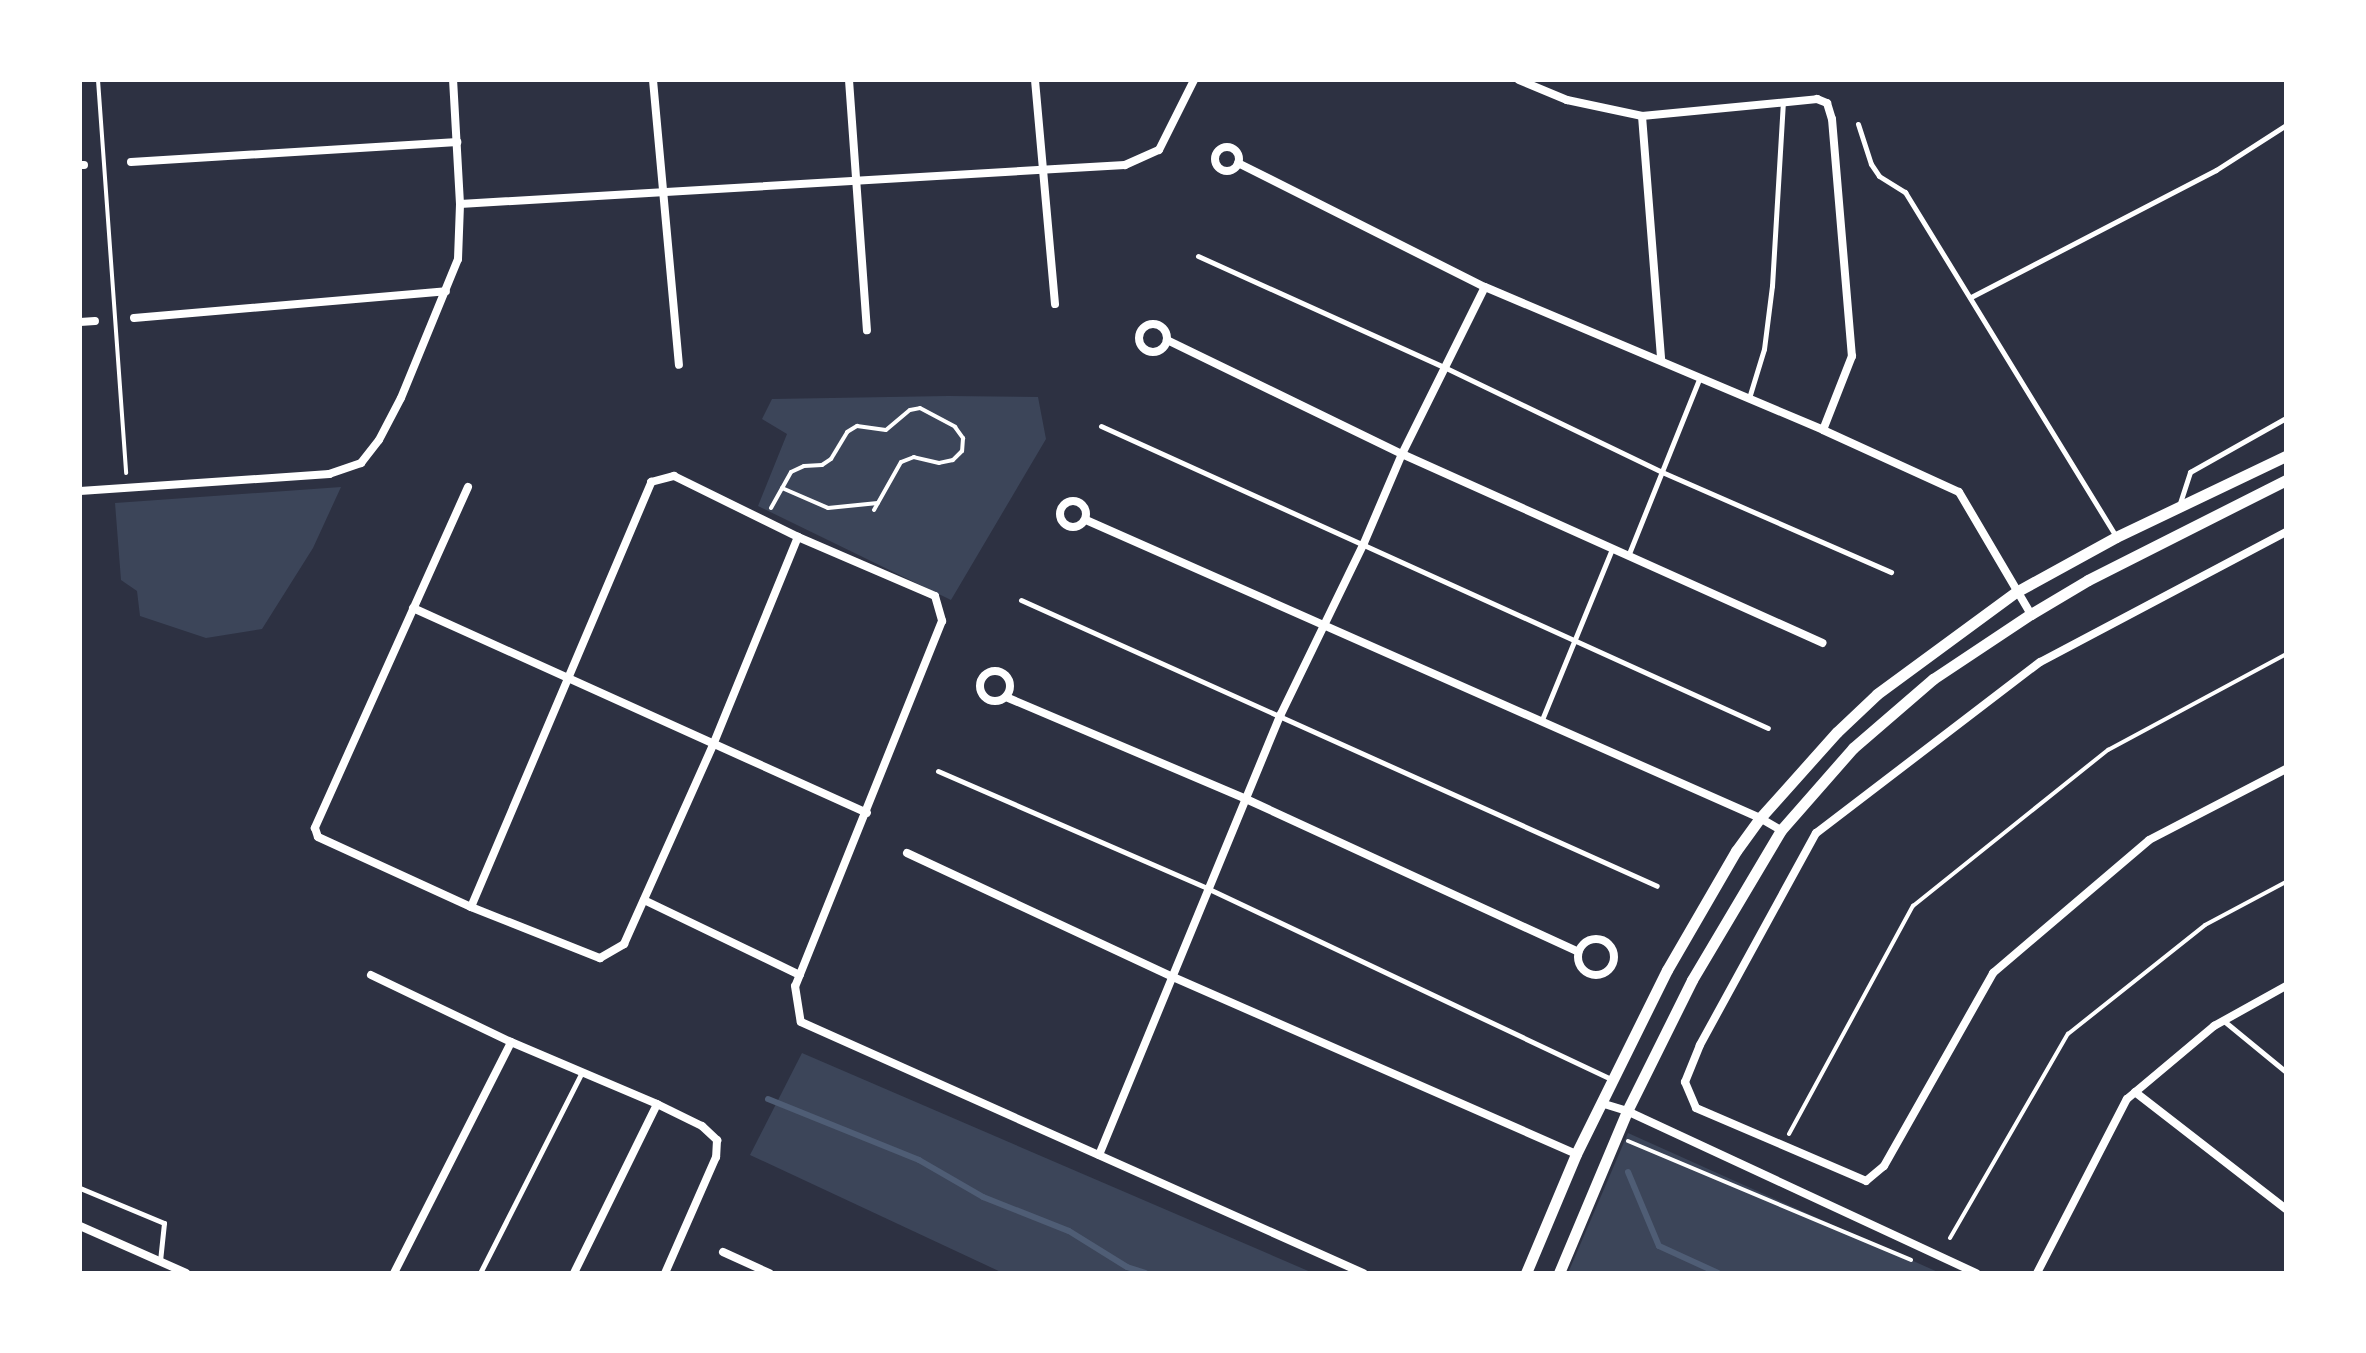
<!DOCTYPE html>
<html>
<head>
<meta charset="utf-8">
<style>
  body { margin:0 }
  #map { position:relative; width:2366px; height:1353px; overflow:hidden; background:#2d3142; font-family:"IBM Plex Serif",serif }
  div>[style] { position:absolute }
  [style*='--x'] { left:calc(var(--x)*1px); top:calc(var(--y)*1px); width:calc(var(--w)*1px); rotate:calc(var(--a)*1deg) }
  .green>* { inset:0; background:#3c4559 }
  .stream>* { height:6px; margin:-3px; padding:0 3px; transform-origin:3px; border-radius:3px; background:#4f5d75 }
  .path>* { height:4px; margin:-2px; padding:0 2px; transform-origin:2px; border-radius:2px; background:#fff }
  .service>* { height:5px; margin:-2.5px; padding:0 2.5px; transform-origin:2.5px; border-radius:2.5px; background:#fff }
  .minor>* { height:8px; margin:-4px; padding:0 4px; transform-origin:4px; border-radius:4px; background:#fff }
  .minor>.ring { margin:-4px; padding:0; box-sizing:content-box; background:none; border:8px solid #fff; border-radius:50% }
  .tertiary>* { height:11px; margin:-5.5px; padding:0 5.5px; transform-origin:5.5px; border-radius:5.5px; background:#fff }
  span { translate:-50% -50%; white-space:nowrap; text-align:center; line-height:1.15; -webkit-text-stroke:6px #fff; paint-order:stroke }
  .frame { position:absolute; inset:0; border:82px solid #fff; pointer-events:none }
</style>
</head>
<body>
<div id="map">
  <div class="green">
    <div style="clip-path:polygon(948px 396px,1038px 397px,1046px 439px,951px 600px,758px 506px,787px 434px,762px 419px,772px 399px)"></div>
    <div style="clip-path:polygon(341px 487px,313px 548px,262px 629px,206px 638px,140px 616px,137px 591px,121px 580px,115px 503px)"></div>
    <div style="clip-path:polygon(802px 1053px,1313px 1273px,1003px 1273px,750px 1155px)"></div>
    <div style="clip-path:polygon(1628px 1133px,1940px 1273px,1568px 1273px)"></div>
  </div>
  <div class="stream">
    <div style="--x:768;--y:1099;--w:163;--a:22"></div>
    <div style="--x:919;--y:1160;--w:74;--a:30"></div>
    <div style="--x:983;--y:1197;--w:92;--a:21.6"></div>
    <div style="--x:1069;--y:1231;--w:68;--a:31.8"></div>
    <div style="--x:1127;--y:1267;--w:19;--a:18"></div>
    <div style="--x:1628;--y:1172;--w:80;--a:67.3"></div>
    <div style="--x:1659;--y:1246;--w:65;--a:24.6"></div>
  </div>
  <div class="path">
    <div style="--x:98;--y:80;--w:394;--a:85.9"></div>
    <div style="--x:782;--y:488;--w:50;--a:23.5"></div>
    <div style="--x:828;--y:508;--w:50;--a:-5.7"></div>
    <div style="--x:771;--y:508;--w:41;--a:-60.9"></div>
    <div style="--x:791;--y:472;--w:14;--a:-25"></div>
    <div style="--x:804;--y:466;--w:18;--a:-3"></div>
    <div style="--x:822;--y:465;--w:11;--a:-34"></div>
    <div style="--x:831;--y:459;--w:31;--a:-59"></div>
    <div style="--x:847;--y:432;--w:12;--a:-31"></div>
    <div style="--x:857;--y:426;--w:29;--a:8"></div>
    <div style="--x:886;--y:430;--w:31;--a:-40"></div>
    <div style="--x:910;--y:410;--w:10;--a:-11"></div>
    <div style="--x:920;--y:408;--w:40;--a:28"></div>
    <div style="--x:955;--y:427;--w:14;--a:54"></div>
    <div style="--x:963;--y:438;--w:13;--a:94"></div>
    <div style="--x:962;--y:451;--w:13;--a:135"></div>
    <div style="--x:953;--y:460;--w:14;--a:168"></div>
    <div style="--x:939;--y:463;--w:26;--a:-167"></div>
    <div style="--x:914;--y:457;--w:14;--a:159"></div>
    <div style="--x:901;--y:462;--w:55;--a:119.4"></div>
    <div style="--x:1789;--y:1134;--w:260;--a:-61.5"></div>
    <div style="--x:1913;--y:906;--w:250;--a:-38.7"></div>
    <div style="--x:2108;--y:750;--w:202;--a:-28.3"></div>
    <div style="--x:1628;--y:1141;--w:307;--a:22.8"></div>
    <div style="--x:1950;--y:1238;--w:236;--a:-60"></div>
    <div style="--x:2068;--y:1034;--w:175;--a:-38.5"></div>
    <div style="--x:2205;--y:925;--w:92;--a:-28"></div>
  </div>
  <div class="service">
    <div style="--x:1858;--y:124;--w:42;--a:72"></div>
    <div style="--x:1871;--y:164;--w:14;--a:56"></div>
    <div style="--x:1879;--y:176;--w:31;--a:32"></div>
    <div style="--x:1905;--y:192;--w:404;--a:58.5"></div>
    <div style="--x:1198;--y:256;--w:270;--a:24.3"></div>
    <div style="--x:1444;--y:367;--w:242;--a:25.7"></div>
    <div style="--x:1662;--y:472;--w:250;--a:23.6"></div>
    <div style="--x:1971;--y:297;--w:276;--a:-27.4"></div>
    <div style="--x:2216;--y:170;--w:83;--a:-32.7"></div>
    <div style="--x:1749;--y:398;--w:51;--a:-73"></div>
    <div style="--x:1764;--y:349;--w:64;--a:-82.8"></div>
    <div style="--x:1772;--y:286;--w:184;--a:-86.6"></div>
    <div style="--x:1101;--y:426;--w:732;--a:24.36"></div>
    <div style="--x:2179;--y:506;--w:36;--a:-72"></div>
    <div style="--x:2190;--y:472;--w:110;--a:-29.4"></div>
    <div style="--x:1628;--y:556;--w:191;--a:-68.1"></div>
    <div style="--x:1021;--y:600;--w:697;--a:24.21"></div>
    <div style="--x:1541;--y:722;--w:187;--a:-67.7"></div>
    <div style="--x:938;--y:771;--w:296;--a:23.5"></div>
    <div style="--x:1209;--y:889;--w:447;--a:25.3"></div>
    <div style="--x:2224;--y:1021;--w:80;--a:39.4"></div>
    <div style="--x:80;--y:1188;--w:91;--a:22.6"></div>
    <div style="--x:164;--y:1223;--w:38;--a:96"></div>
    <div style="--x:480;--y:1273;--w:225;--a:-63.1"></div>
  </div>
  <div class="minor">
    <div style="--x:653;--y:80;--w:286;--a:84.8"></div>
    <div style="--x:849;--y:80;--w:251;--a:85.9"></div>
    <div style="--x:1035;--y:80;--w:225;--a:84.9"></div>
    <div style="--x:1519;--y:80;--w:52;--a:22.6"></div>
    <div style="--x:1567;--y:100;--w:77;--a:12"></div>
    <div style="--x:1642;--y:116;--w:245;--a:85.5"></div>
    <div style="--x:1642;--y:116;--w:176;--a:-5.5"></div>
    <div style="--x:1817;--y:99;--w:11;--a:22"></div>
    <div style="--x:1827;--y:103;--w:17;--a:73"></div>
    <div style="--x:1832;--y:119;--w:238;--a:85.2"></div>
    <div style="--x:1852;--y:356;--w:79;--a:111.4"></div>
    <div class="ring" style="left:1215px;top:147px;width:16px;height:16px"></div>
    <div style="--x:131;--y:162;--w:327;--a:-3.5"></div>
    <div style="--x:1238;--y:163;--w:276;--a:26.7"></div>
    <div style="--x:1485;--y:287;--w:367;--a:22.9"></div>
    <div style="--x:1823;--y:430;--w:149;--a:24.5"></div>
    <div style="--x:1959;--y:492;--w:142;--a:59.5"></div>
    <div style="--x:80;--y:165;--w:4;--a:0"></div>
    <div style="--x:460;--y:204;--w:666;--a:-3.36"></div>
    <div style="--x:1125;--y:165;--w:37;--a:-24"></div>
    <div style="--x:1159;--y:150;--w:78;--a:-63.4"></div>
    <div style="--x:134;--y:318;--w:313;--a:-4.9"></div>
    <div style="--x:80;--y:322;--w:15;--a:-4"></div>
    <div class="ring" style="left:1139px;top:324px;width:20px;height:20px"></div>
    <div style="--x:1167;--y:340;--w:261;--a:25.9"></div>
    <div style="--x:1402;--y:454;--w:461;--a:24.2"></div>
    <div style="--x:468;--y:487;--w:374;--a:114.2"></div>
    <div style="--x:315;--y:828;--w:9;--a:72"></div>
    <div style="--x:318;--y:837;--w:168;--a:24.6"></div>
    <div style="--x:471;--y:907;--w:139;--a:21.6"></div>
    <div style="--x:600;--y:958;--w:28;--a:-30"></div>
    <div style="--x:624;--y:944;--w:218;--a:-65.9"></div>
    <div style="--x:713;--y:745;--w:225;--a:-67.8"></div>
    <div style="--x:80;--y:491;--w:250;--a:-3.9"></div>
    <div style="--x:329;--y:474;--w:34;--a:-19"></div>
    <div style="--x:361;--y:463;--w:29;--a:-52"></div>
    <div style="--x:379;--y:440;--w:47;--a:-62.4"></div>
    <div style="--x:401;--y:398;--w:150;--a:-67.7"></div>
    <div style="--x:458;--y:259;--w:55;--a:-87.9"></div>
    <div style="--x:460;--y:204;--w:124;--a:-93.2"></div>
    <div class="ring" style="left:1060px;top:501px;width:18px;height:18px"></div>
    <div style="--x:1086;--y:520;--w:737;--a:23.85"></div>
    <div style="--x:1760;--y:818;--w:24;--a:30"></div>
    <div style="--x:2286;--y:532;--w:278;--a:152.1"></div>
    <div style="--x:2040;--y:662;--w:282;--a:142.6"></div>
    <div style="--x:1816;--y:833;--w:242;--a:118.7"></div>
    <div style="--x:1700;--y:1045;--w:40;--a:112"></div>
    <div style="--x:1685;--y:1082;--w:28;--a:67"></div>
    <div style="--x:1696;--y:1108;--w:185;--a:23.2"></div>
    <div style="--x:1866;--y:1181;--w:23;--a:-40"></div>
    <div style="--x:1884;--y:1166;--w:222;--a:-60.5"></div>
    <div style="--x:1993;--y:973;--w:205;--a:-40.4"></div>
    <div style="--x:2149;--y:840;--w:154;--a:-27.4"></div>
    <div style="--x:413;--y:608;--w:498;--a:24.3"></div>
    <div class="ring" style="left:980px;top:671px;width:22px;height:22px"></div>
    <div style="--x:1006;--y:697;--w:261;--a:23"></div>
    <div style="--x:1246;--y:799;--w:366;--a:24.7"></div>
    <div style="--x:907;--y:853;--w:293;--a:25"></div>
    <div style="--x:1173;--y:977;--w:440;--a:23.7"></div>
    <div style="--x:644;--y:900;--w:173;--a:25.7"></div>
    <div style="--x:471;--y:907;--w:462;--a:-67"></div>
    <div style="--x:651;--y:482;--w:24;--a:-15"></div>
    <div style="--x:674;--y:476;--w:138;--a:26.2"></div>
    <div style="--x:798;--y:537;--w:149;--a:23.3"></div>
    <div style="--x:935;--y:596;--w:26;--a:74"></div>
    <div style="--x:942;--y:621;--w:393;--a:111.9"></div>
    <div style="--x:795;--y:986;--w:36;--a:81"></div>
    <div style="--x:801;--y:1022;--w:616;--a:24.07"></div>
    <div class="ring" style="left:1578px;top:939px;width:28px;height:28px"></div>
    <div style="--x:371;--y:975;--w:155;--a:25.6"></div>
    <div style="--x:511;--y:1042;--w:159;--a:23"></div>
    <div style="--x:657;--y:1104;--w:50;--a:26.1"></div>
    <div style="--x:702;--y:1126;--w:21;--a:43"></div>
    <div style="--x:717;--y:1140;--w:17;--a:93"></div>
    <div style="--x:716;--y:1157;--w:127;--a:113.7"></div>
    <div style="--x:2135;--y:1092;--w:191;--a:37.8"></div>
    <div style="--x:1601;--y:1103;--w:27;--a:17"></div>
    <div style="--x:1627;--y:1111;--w:385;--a:24.9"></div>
    <div style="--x:1099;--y:1155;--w:477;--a:-67.6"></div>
    <div style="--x:1281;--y:714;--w:190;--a:-64.1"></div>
    <div style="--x:1364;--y:543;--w:97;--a:-66.9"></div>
    <div style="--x:1402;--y:454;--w:186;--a:-63.6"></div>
    <div style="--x:80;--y:1226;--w:116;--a:23.9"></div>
    <div style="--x:723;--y:1252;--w:51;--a:24.5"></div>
    <div style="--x:394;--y:1273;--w:259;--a:-63.1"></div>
    <div style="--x:574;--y:1273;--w:188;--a:-63.8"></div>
    <div style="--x:2037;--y:1273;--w:196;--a:-62.7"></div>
    <div style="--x:2127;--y:1099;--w:114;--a:-40"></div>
    <div style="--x:2214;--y:1026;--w:82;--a:-29.1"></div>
  </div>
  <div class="tertiary">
    <div style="--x:1526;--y:1273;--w:129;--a:-67.2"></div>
    <div style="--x:1576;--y:1154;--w:205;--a:-63.7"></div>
    <div style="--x:1667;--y:970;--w:138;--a:-59.9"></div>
    <div style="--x:1736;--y:851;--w:41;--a:-54"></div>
    <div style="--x:1760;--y:818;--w:115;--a:-48.2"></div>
    <div style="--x:1837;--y:732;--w:55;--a:-43.5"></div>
    <div style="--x:1877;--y:694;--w:172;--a:-36.3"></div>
    <div style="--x:2016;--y:592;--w:114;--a:-28.8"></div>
    <div style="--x:2116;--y:537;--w:188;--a:-25.5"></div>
    <div style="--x:1559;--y:1273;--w:176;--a:-67.2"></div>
    <div style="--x:1627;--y:1111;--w:146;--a:-63.6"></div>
    <div style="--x:1692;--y:980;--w:174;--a:-59.3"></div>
    <div style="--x:1781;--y:830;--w:109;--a:-48.7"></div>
    <div style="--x:1853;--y:748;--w:106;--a:-40.8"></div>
    <div style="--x:1933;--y:679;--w:118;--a:-33.6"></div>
    <div style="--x:2031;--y:614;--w:66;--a:-30.8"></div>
    <div style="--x:2088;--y:580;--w:222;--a:-26.8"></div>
  </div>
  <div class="frame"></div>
</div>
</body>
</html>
